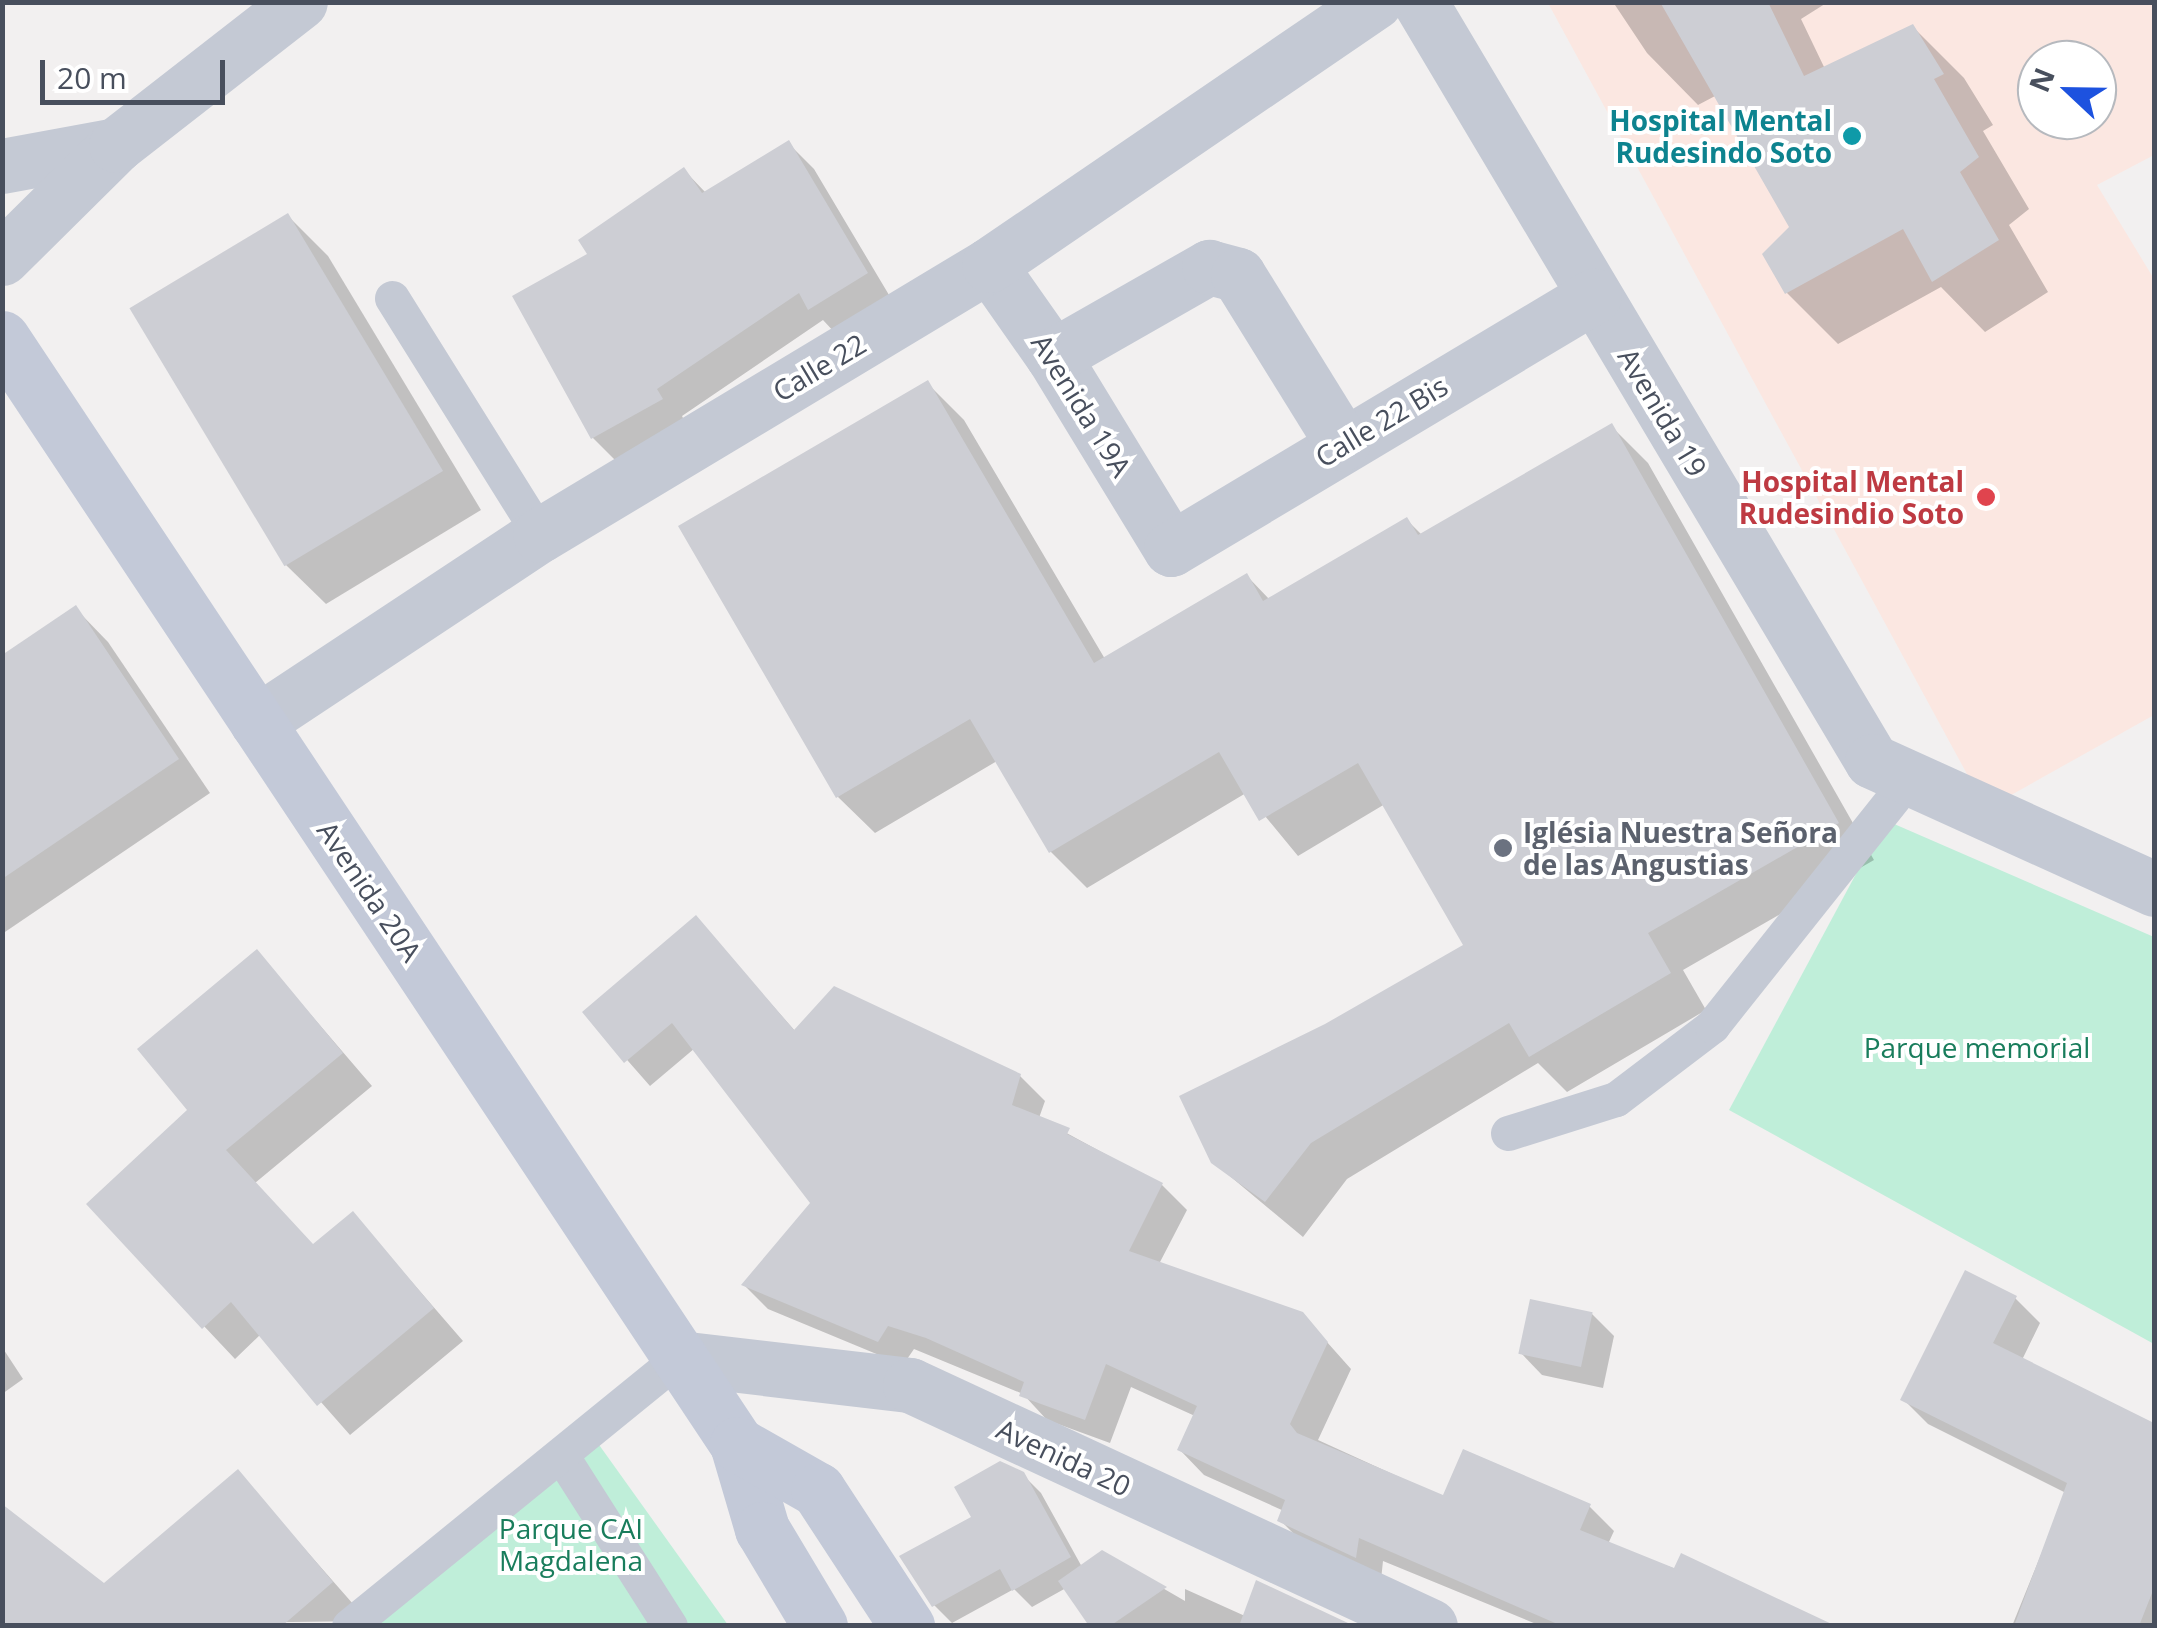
<!DOCTYPE html>
<html>
<head>
<meta charset="utf-8">
<style>
  body { margin:0 }
  #map { position:relative; width:2157px; height:1628px; overflow:hidden; background:#f2f0f0; font-family:"Open Sans",sans-serif }
  div>[style] { position:absolute }
  [style*='--x'] { left:calc(var(--x)*1px); top:calc(var(--y)*1px); width:calc(var(--w)*1px); rotate:calc(var(--a)*1deg) }
  .medical>* { inset:0; background:#fbe7e1 }
  .green>* { inset:0; background:#bfeed9 }
  .shadow>* { inset:0; background:#0003 }
  .building>* { inset:0; background:#cdced4; transform-origin:0 0 }
  .service>* { height:35px; margin:-17.5px; padding:0 17.5px; transform-origin:17.5px; border-radius:17.5px; background:#c4c9d4 }
  .minor>* { height:55px; margin:-27.5px; padding:0 27.5px; transform-origin:27.5px; border-radius:27.5px; background:#c4c9d4 }
  .secondary>* { height:55px; margin:-27.5px; padding:0 27.5px; transform-origin:27.5px; border-radius:27.5px; background:#c3c9d8 }
  .dots>* { width:28px; height:28px; translate:-50% -50%; box-sizing:border-box; border:5px solid #fff; border-radius:50% }
  span { translate:-50% -50%; white-space:nowrap; text-align:center; line-height:1.15; -webkit-text-stroke:8px #fff; paint-order:stroke }
  .culture-label { font-size:28px; color:#0d838f; font-weight:700 }
  .right { translate:-100% -50%; text-align:right }
  .street-label { font-size:28px; color:#484f5d }
  .health-label { font-size:28px; color:#be3a42; font-weight:700 }
  .worship-label { font-size:28px; color:#5b616d; font-weight:700 }
  .left { translate:0 -50%; text-align:left }
  .park-label { font-size:28px; color:#197d5c }
  .frame { position:absolute; inset:0; border:5px solid #484f5d; pointer-events:none }
  .north { position:absolute; left:2017px; top:40px; width:100px; height:100px; box-sizing:border-box; background:#fff; border:2px solid #b6b9be; border-radius:50%; rotate:292deg; font-size:28px; font-weight:700; line-height:40px; text-align:center; color:#484f5d }
  .north::after { content:''; display:block; margin:auto; width:35px; height:45px; background:#1d52df; clip-path:polygon(50% 0,100% 100%,50% 72%,0 100%) }
  .scale { position:absolute; left:40px; top:60px; width:185px; height:45px; box-sizing:border-box; border:5px solid #484f5d; border-top:0; padding-left:12px; font-size:30px; line-height:35px; white-space:nowrap; color:#484f5d; -webkit-text-stroke:8px #fff; paint-order:stroke }
</style>
</head>
<body>
<div id="map">
  <div class="medical">
    <div style="clip-path:polygon(evenodd,1548px 3px,2154px 3px,2154px 155px,2097px 185px,2154px 279px,2154px 715px,1986px 809px,1548px 3px,2037px 60px,2097px 60px,2097px 120px,2037px 120px,2037px 60px)"></div>
  </div>
  <div class="green">
    <div style="clip-path:polygon(1885px 820px,2154px 937px,2154px 1344px,1729px 1110px)"></div>
    <div style="clip-path:polygon(587px 1428px,728px 1625px,329px 1626px)"></div>
  </div>
  <div class="shadow">
    <div style="clip-path:polygon(1613px 2px,1828px 2px,1801px 19px,1825px 69px,1913px 27px,1964px 78px,1993px 125px,1983px 131px,2029px 209px,2009px 225px,2048px 292px,1985px 332px,1941px 287px,1838px 344px,1787px 293px,1792px 227px,1717px 95px,1698px 105px,1647px 53px)"></div>
    <div style="clip-path:polygon(788px 143px,814px 169px,892px 300px,836px 334px,823px 320px,682px 416px,687px 426px,619px 464px,593px 438px,591px 255px,684px 170px,706px 193px)"></div>
    <div style="clip-path:polygon(288px 216px,328px 256px,481px 510px,326px 604px,286px 565px)"></div>
    <div style="clip-path:polygon(927px 383px,964px 420px,1105px 659px,1247px 576px,1270px 600px,1407px 520px,1422px 535px,1611px 426px,1648px 463px,1874px 860px,1683px 970px,1706px 1010px,1567px 1092px,1538px 1063px,1347px 1179px,1303px 1237px,1213px 1162px,1326px 1027px,1467px 946px,1385px 804px,1298px 856px,1246px 793px,1087px 888px,1051px 852px,997px 761px,875px 833px,838px 797px)"></div>
    <div style="clip-path:polygon(76px 609px,108px 642px,210px 793px,2px 934px,2px 658px)"></div>
    <div style="clip-path:polygon(696px 919px,796px 1032px,1020px 1076px,1045px 1101px,1039px 1118px,1162px 1185px,1187px 1210px,1159px 1264px,1302px 1314px,1351px 1369px,1318px 1440px,1445px 1498px,1589px 1506px,1614px 1531px,1608px 1544px,1830px 1626px,1541px 1626px,1383px 1561px,1381px 1580px,1305px 1545px,1280px 1520px,1284px 1511px,1204px 1475px,1180px 1450px,1195px 1416px,1131px 1387px,1110px 1443px,1047px 1420px,1023px 1394px,914px 1349px,903px 1365px,768px 1309px,744px 1285px,814px 1203px,695px 1048px,650px 1086px,585px 1012px)"></div>
    <div style="clip-path:polygon(257px 952px,372px 1086px,255px 1183px,314px 1247px,353px 1214px,463px 1341px,350px 1435px,261px 1334px,235px 1359px,90px 1205px,190px 1110px)"></div>
    <div style="clip-path:polygon(2015px 1298px,2040px 1323px,2022px 1360px,2154px 1426px,2154px 1626px,2012px 1626px,2066px 1493px,1928px 1424px,1903px 1399px)"></div>
    <div style="clip-path:polygon(1592px 1314px,1614px 1336px,1603px 1388px,1542px 1375px,1521px 1353px)"></div>
    <div style="clip-path:polygon(2px 1347px,23px 1379px,2px 1394px)"></div>
    <div style="clip-path:polygon(238px 1473px,368px 1621px,2px 1626px,104px 1586px)"></div>
    <div style="clip-path:polygon(1022px 1474px,1041px 1493px,1082px 1567px,1102px 1553px,1185px 1601px,1185px 1589px,1245px 1616px,1348px 1626px,1092px 1626px,1066px 1588px,1032px 1607px,1014px 1589px,952px 1623px,934px 1605px,974px 1518px)"></div>
  </div>
  <div class="building">
    <div style="clip-path:polygon(1660px 2px,1768px 2px,1804px 76px,1913px 24px,1944px 74px,1934px 79px,1979px 157px,1960px 172px,1999px 240px,1932px 282px,1903px 229px,1785px 294px,1762px 254px,1789px 227px)"></div>
    <div style="clip-path:polygon(789px 140px,868px 273px,808px 310px,799px 293px,657px 389px,663px 399px,591px 439px,512px 296px,587px 254px,578px 240px,684px 167px,702px 193px)"></div>
    <div style="left:288px;top:213px;width:301px;height:185px;rotate:59deg"></div>
    <div style="clip-path:polygon(928px 380px,1094px 663px,1247px 573px,1263px 601px,1407px 517px,1418px 535px,1612px 423px,1839px 823px,1648px 933px,1671px 973px,1529px 1057px,1509px 1023px,1311px 1143px,1265px 1202px,1211px 1163px,1179px 1096px,1325px 1024px,1463px 945px,1358px 763px,1259px 821px,1219px 752px,1049px 853px,970px 719px,836px 798px,678px 526px)"></div>
    <div style="clip-path:polygon(76px 605px,179px 759px,2px 879px,2px 655px)"></div>
    <div style="clip-path:polygon(696px 915px,794px 1030px,834px 986px,1021px 1074px,1012px 1105px,1070px 1128px,1067px 1134px,1163px 1183px,1129px 1251px,1303px 1312px,1328px 1342px,1290px 1424px,1297px 1433px,1443px 1495px,1463px 1449px,1591px 1504px,1580px 1530px,1674px 1568px,1681px 1553px,1836px 1626px,1562px 1626px,1359px 1538px,1356px 1558px,1277px 1521px,1285px 1500px,1177px 1450px,1197px 1406px,1106px 1364px,1085px 1420px,1019px 1396px,1024px 1382px,926px 1338px,888px 1326px,878px 1342px,741px 1285px,810px 1203px,672px 1023px,624px 1063px,582px 1012px)"></div>
    <div style="clip-path:polygon(257px 949px,343px 1053px,226px 1150px,313px 1244px,353px 1211px,434px 1308px,317px 1406px,231px 1302px,202px 1329px,86px 1204px,187px 1110px,137px 1049px)"></div>
    <div style="clip-path:polygon(1965px 1270px,2017px 1296px,1993px 1343px,2154px 1423px,2154px 1588px,2139px 1626px,2014px 1626px,2067px 1483px,1900px 1400px)"></div>
    <div style="left:1530px;top:1299px;width:64px;height:56px;rotate:12deg"></div>
    <div style="clip-path:polygon(1000px 1461px,1024px 1472px,1071px 1557px,1012px 1591px,1000px 1569px,932px 1607px,899px 1556px,971px 1517px,954px 1487px)"></div>
    <div style="clip-path:polygon(238px 1469px,333px 1582px,282px 1626px,2px 1626px,2px 1504px,104px 1583px)"></div>
    <div style="clip-path:polygon(1102px 1550px,1167px 1587px,1110px 1626px,1089px 1626px,1058px 1581px)"></div>
    <div style="clip-path:polygon(1256px 1580px,1348px 1623px,1348px 1626px,1239px 1626px)"></div>
  </div>
  <div class="service">
    <div style="--x:392;--y:298;--w:279;--a:58"></div>
    <div style="--x:1508;--y:1133;--w:113;--a:-17.5"></div>
    <div style="--x:1616;--y:1099;--w:121;--a:-37.2"></div>
    <div style="--x:1712;--y:1026;--w:312;--a:-51.5"></div>
    <div style="--x:561;--y:1455;--w:203;--a:57.5"></div>
    <div style="--x:349;--y:1626;--w:425;--a:-39.1"></div>
  </div>
  <div class="minor">
    <div style="--x:1420;--y:2;--w:883;--a:59.23"></div>
    <div style="--x:1872;--y:761;--w:310;--a:24.4"></div>
    <div style="--x:2;--y:166;--w:116;--a:-10.4"></div>
    <div style="--x:2;--y:258;--w:161;--a:-44.7"></div>
    <div style="--x:116;--y:145;--w:233;--a:-37.9"></div>
    <div style="--x:989;--y:265;--w:111;--a:54.9"></div>
    <div style="--x:1053;--y:356;--w:226;--a:58.6"></div>
    <div style="--x:1171;--y:549;--w:493;--a:-30.9"></div>
    <div style="--x:1053;--y:356;--w:180;--a:-29.7"></div>
    <div style="--x:1209;--y:267;--w:30;--a:15"></div>
    <div style="--x:1238;--y:275;--w:198;--a:58.2"></div>
    <div style="--x:257;--y:722;--w:339;--a:-33.5"></div>
    <div style="--x:540;--y:535;--w:524;--a:-31.02"></div>
    <div style="--x:989;--y:265;--w:467;--a:-34.3"></div>
    <div style="--x:679;--y:1358;--w:233;--a:6.7"></div>
    <div style="--x:910;--y:1385;--w:573;--a:24.87"></div>
  </div>
  <div class="secondary">
    <div style="--x:2;--y:338;--w:1328;--a:56.39"></div>
    <div style="--x:737;--y:1444;--w:89;--a:73.6"></div>
    <div style="--x:762;--y:1529;--w:113;--a:59.1"></div>
    <div style="--x:737;--y:1444;--w:93;--a:29.6"></div>
    <div style="--x:818;--y:1490;--w:163;--a:56.8"></div>
  </div>
  <div class="dots">
    <div style="left:1852px;top:136px;background:#0f9aa8"></div>
    <div style="left:1986px;top:497px;background:#e0444e"></div>
    <div style="left:1503px;top:848px;background:#6b7280"></div>
  </div>
  <div class="culture-label">
    <span class="right" style="left:1832px;top:136px">Hospital Mental<br>Rudesindo Soto</span>
  </div>
  <div class="street-label">
    <span style="left:819px;top:367px;rotate:-31deg">Calle 22</span>
    <span style="left:1082px;top:405px;rotate:58deg">Avenida 19A</span>
    <span style="left:1663px;top:412px;rotate:59deg">Avenida 19</span>
    <span style="left:1381px;top:421px;rotate:-31deg">Calle 22 Bis</span>
    <span style="left:370px;top:891px;rotate:56deg">Avenida 20A</span>
    <span style="left:1064px;top:1457px;rotate:25deg">Avenida 20</span>
  </div>
  <div class="health-label">
    <span class="right" style="left:1964px;top:497px">Hospital Mental<br>Rudesindio Soto</span>
  </div>
  <div class="worship-label">
    <span class="left" style="left:1523px;top:848px">Iglésia Nuestra Señora<br>de las Angustias</span>
  </div>
  <div class="park-label">
    <span style="left:1977px;top:1047px">Parque memorial</span>
    <span style="left:571px;top:1544px">Parque CAI<br>Magdalena</span>
  </div>
  <div class="frame"></div>
  <div class="north">N</div>
  <div class="scale">20 m</div>
</div>
</body>
</html>
